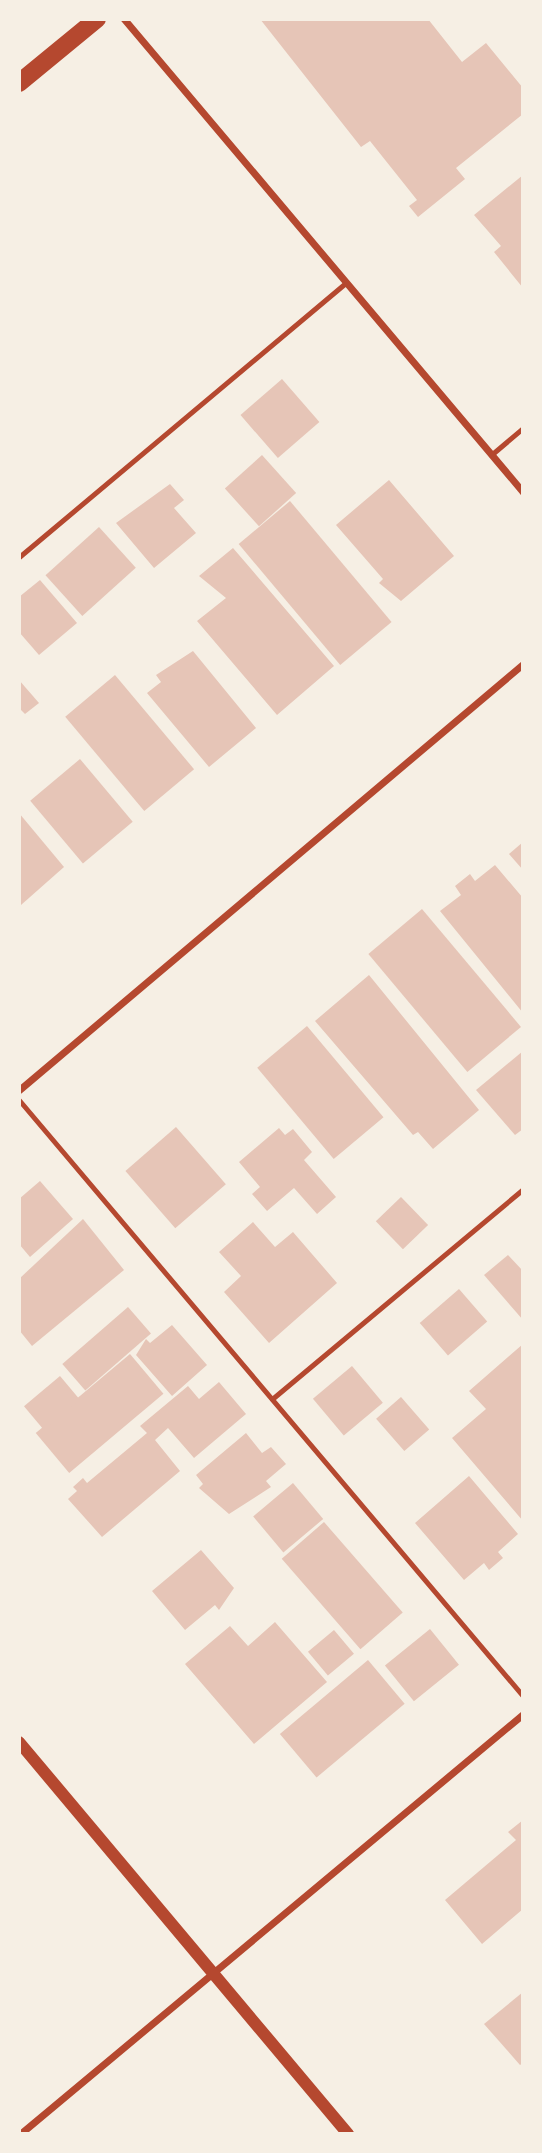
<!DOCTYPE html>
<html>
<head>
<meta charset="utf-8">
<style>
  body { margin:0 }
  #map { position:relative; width:542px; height:2153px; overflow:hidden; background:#f6efe4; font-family:Literata,serif }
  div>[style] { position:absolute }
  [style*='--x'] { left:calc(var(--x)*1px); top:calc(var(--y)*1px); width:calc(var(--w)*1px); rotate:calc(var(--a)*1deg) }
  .building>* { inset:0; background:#e6c5b7; transform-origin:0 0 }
  .service>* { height:5px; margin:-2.5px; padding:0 2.5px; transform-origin:2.5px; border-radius:2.5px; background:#b5482f }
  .minor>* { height:7px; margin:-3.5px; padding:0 3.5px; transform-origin:3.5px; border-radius:3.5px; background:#b5482f }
  .tertiary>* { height:12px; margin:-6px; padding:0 6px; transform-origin:6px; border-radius:6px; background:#b5482f }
  .primary>* { height:18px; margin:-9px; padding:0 9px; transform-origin:9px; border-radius:9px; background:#b5482f }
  span { translate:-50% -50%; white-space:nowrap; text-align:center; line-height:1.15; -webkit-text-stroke:5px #f6efe4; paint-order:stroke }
  .frame { position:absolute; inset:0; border:21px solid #f6efe4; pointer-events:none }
</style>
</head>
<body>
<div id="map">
  <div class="building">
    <div style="clip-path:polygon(260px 19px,428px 19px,462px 62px,486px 43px,523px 88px,523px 114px,456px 168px,465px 179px,418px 217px,409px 206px,417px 200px,370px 141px,361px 147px)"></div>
    <div style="clip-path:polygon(523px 175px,523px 288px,494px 252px,501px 246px,474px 215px)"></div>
    <div style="left:282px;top:379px;width:57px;height:55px;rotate:49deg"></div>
    <div style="left:262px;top:455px;width:51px;height:50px;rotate:48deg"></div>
    <div style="clip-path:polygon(389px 480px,454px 556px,401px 601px,379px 583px,383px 579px,336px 525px)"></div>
    <div style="clip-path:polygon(170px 484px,184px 500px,174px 508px,196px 533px,154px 568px,116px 523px)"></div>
    <div style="left:290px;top:501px;width:158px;height:67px;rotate:50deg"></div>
    <div style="left:99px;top:527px;width:55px;height:72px;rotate:48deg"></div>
    <div style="clip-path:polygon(233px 548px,334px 666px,277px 715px,197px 621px,226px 598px,199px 576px)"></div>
    <div style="clip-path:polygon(40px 580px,77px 623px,39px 655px,19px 632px,19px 597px)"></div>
    <div style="clip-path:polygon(193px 651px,256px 728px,209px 767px,147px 693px,161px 682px,156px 675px)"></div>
    <div style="left:115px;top:675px;width:123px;height:65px;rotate:50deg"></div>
    <div style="clip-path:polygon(19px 680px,39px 703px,25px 714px,19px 708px)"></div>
    <div style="left:80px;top:759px;width:82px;height:65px;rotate:50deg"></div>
    <div style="clip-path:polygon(19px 813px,64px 867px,21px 905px,19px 904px)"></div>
    <div style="clip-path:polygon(523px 842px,523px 870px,509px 854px)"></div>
    <div style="clip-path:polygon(495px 865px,523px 898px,523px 1013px,440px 911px,461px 895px,455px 886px,470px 874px,475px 881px)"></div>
    <div style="left:422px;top:909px;width:154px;height:70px;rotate:50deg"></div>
    <div style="clip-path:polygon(369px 975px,479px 1110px,433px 1149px,418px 1132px,413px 1135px,315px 1021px)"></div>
    <div style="left:307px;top:1026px;width:119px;height:65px;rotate:50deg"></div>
    <div style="clip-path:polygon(523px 1051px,523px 1129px,515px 1135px,476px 1090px)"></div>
    <div style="left:176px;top:1127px;width:76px;height:67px;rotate:49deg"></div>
    <div style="clip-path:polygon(279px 1128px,285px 1135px,293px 1129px,312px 1152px,304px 1160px,336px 1197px,317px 1214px,294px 1188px,267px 1211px,252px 1194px,260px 1187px,239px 1162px)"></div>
    <div style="clip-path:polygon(40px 1181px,73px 1219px,30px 1257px,19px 1244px,19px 1199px)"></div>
    <div style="left:401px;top:1197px;width:39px;height:35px;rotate:46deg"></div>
    <div style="clip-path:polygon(83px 1219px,124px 1270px,32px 1346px,19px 1330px,19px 1279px)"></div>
    <div style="clip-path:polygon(253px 1222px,275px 1247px,293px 1232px,337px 1283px,269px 1343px,224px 1292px,241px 1276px,219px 1252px)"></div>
    <div style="clip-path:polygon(508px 1255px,523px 1271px,523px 1320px,484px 1275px)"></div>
    <div style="left:459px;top:1289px;width:43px;height:52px;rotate:49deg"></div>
    <div style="left:128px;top:1307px;width:35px;height:87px;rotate:49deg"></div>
    <div style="clip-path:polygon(172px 1325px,207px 1365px,172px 1396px,136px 1355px,146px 1339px,150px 1343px)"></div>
    <div style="clip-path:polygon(523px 1344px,523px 1521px,452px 1438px,486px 1409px,469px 1391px)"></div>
    <div style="left:130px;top:1354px;width:52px;height:123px;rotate:50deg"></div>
    <div style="left:352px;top:1366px;width:48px;height:51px;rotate:50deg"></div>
    <div style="left:60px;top:1376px;width:31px;height:47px;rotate:50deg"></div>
    <div style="clip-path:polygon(219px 1382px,246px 1414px,194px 1458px,168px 1428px,155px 1440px,180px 1471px,102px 1537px,68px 1499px,77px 1491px,73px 1487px,83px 1478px,87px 1483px,147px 1433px,140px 1426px,188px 1386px,199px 1399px)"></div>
    <div style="left:401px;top:1397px;width:43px;height:33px;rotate:49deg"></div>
    <div style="clip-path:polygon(246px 1433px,262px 1453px,271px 1447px,286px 1464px,266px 1481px,271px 1487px,229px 1514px,199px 1488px,203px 1484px,196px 1475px)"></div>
    <div style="clip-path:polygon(469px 1476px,518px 1534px,498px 1552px,503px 1558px,489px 1570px,484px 1563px,464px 1580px,415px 1523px)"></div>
    <div style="left:293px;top:1483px;width:47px;height:52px;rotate:50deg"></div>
    <div style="left:324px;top:1522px;width:120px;height:56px;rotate:49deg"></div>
    <div style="clip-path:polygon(201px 1550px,234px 1588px,219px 1610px,215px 1605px,185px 1630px,152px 1591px)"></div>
    <div style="clip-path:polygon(275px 1622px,327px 1682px,254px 1744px,185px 1664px,230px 1626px,248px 1646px)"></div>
    <div style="left:430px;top:1629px;width:46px;height:58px;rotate:51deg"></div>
    <div style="left:334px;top:1630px;width:31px;height:34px;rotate:50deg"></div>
    <div style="left:368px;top:1660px;width:57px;height:115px;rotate:50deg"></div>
    <div style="clip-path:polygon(523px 1820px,523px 1909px,482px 1944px,445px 1900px,516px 1840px,508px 1832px)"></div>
    <div style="clip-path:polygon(523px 1992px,523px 2063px,520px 2065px,484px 2024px)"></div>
  </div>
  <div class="service">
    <div style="--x:491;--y:455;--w:42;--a:-40.2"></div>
    <div style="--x:19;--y:557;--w:427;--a:-40"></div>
    <div style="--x:19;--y:1100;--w:781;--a:49.78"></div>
    <div style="--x:272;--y:1399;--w:327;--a:-39.9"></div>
  </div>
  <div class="minor">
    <div style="--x:124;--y:19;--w:619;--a:49.85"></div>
    <div style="--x:19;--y:1090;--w:660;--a:-40.21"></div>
    <div style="--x:20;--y:2134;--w:655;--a:-39.86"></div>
  </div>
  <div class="tertiary">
    <div style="--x:19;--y:1742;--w:512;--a:49.99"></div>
  </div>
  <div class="primary">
    <div style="--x:19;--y:83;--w:101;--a:-39.4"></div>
  </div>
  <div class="frame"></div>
</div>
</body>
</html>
